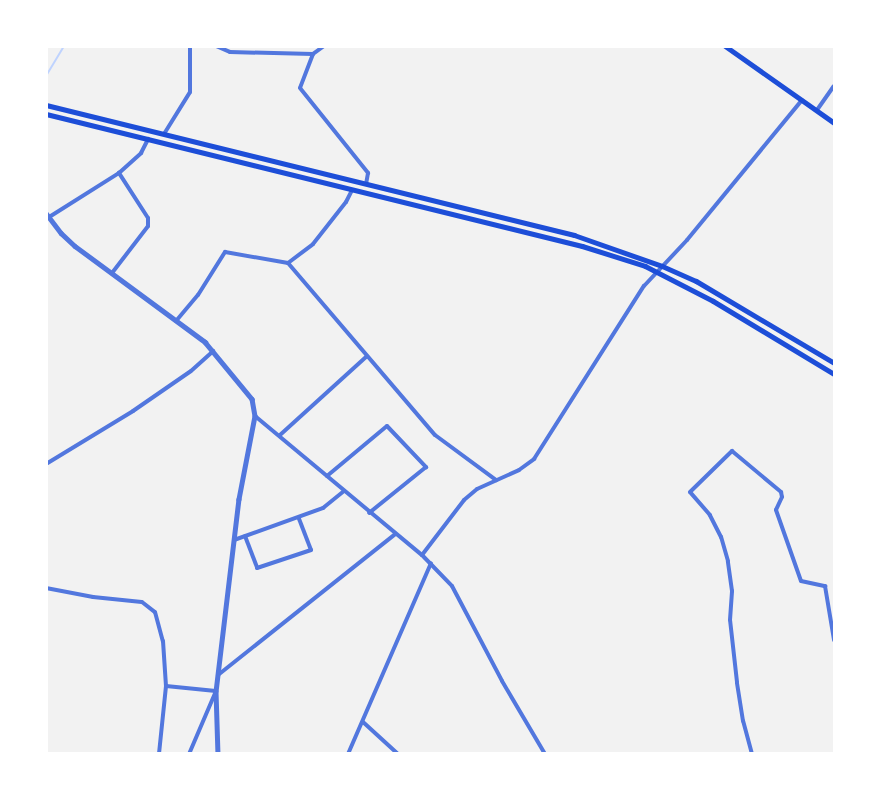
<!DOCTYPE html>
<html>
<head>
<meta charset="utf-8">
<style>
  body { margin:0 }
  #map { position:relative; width:881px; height:800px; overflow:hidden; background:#f2f2f2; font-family:"Nunito Sans",sans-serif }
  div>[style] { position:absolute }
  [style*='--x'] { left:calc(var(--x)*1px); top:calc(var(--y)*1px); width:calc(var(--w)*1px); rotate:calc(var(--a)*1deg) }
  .stream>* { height:2px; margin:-1px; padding:0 1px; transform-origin:1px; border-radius:1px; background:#bfd3fe }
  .minor>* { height:4px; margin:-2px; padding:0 2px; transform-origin:2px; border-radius:2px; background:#5277de }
  .tertiary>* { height:4.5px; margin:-2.25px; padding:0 2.25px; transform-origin:2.25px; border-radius:2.25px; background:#5277de }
  .primary>* { height:5px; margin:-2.5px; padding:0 2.5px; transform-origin:2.5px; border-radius:2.5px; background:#1d4ed8 }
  span { translate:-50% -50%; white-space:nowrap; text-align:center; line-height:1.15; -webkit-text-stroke:4.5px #fff; paint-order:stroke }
  .frame { position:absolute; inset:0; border:48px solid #fff; pointer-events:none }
</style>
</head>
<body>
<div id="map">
  <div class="stream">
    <div style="--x:46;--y:76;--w:35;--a:-59"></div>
  </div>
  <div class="minor">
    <div style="--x:216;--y:46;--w:15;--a:23"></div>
    <div style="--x:230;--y:52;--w:83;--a:1.4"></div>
    <div style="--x:324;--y:46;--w:14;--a:144"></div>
    <div style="--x:313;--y:54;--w:36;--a:111"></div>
    <div style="--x:300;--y:88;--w:109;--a:51.3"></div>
    <div style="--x:368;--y:173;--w:11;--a:100"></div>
    <div style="--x:817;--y:110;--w:29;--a:-55"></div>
    <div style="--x:164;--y:134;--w:49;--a:-58.2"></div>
    <div style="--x:190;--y:92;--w:46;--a:-90"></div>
    <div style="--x:46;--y:219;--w:86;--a:-32.2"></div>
    <div style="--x:119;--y:173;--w:30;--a:-42"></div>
    <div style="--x:141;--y:153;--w:16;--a:-63"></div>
    <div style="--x:288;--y:263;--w:31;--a:-37"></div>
    <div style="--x:313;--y:244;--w:53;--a:-51.8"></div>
    <div style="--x:346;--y:202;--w:13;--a:-63"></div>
    <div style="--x:112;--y:273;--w:59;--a:-52.5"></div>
    <div style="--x:148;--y:226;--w:8;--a:-90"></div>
    <div style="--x:148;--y:218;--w:54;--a:-122.8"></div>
    <div style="--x:176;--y:321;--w:34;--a:-50"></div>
    <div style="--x:198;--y:295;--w:51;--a:-57.9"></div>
    <div style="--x:225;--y:252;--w:64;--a:9.9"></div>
    <div style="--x:288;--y:263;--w:226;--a:49.5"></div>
    <div style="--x:435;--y:435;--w:76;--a:36.4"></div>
    <div style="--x:255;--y:416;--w:217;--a:39.8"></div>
    <div style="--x:422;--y:555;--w:43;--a:45.9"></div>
    <div style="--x:452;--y:586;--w:107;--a:62.2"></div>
    <div style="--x:502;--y:681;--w:85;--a:59.5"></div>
    <div style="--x:280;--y:435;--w:116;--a:-42.2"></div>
    <div style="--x:46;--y:464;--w:102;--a:-31.3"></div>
    <div style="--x:133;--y:411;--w:70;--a:-34.6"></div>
    <div style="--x:191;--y:371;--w:30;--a:-42"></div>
    <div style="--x:327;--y:476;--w:78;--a:-39.8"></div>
    <div style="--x:387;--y:426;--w:57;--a:46.4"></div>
    <div style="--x:426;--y:467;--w:73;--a:141.1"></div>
    <div style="--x:245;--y:536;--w:34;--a:69"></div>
    <div style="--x:257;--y:568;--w:57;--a:-18.4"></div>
    <div style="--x:311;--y:550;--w:34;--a:-111"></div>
    <div style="--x:234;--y:540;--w:95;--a:-19.8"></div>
    <div style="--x:323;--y:508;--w:27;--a:-39"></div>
    <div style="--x:422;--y:555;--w:69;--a:-52.6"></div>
    <div style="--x:464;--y:500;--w:17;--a:-40"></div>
    <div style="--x:477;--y:489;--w:46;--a:-24.3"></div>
    <div style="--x:519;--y:470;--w:19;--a:-36"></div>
    <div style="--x:534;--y:459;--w:205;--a:-57.6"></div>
    <div style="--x:644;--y:286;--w:63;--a:-46.9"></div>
    <div style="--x:687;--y:240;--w:181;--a:-50.6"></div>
    <div style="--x:46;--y:588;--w:48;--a:10.8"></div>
    <div style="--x:93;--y:597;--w:49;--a:5.8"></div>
    <div style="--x:142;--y:602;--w:16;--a:38"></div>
    <div style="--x:155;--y:612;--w:30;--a:75"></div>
    <div style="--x:163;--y:641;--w:45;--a:86.2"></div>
    <div style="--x:166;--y:686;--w:68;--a:95.9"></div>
    <div style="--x:218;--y:675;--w:226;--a:-38.5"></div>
    <div style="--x:166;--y:686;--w:50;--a:5.7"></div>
    <div style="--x:216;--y:691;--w:69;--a:113.2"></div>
    <div style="--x:363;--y:722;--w:47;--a:42.4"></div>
    <div style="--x:348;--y:754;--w:208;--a:-66.5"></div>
    <div style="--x:752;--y:754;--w:34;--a:-105"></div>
    <div style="--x:743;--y:721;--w:39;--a:-99"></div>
    <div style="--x:737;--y:682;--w:62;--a:-96.4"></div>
    <div style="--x:730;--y:620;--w:29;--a:-86"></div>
    <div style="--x:732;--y:591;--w:30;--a:-98"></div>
    <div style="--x:728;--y:561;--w:25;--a:-106"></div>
    <div style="--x:721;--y:537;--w:25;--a:-117"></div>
    <div style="--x:710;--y:515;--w:30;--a:-131"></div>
    <div style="--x:690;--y:492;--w:59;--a:-44.3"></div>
    <div style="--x:732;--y:451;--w:64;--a:39.9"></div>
    <div style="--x:781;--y:492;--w:5;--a:79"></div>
    <div style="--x:782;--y:497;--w:14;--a:115"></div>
    <div style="--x:776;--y:510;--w:75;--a:70.6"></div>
    <div style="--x:801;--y:581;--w:25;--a:12"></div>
    <div style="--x:825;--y:586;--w:55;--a:80.5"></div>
  </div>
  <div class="tertiary">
    <div style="--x:46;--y:213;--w:25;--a:53"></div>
    <div style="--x:61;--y:233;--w:19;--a:43"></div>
    <div style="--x:75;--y:246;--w:162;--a:36.4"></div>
    <div style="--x:205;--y:342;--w:74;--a:50.5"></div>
    <div style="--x:252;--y:399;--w:17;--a:80"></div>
    <div style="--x:255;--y:416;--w:85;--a:100.9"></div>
    <div style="--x:239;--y:499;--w:193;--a:96.8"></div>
    <div style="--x:216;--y:691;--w:63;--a:88.2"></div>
  </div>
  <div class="primary">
    <div style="--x:725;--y:46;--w:133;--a:35.2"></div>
    <div style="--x:46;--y:105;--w:544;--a:13.83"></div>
    <div style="--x:574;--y:235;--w:93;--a:19.4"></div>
    <div style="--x:662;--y:266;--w:37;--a:24"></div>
    <div style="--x:696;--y:281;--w:161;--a:30.7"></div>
    <div style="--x:46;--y:114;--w:552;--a:13.83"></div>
    <div style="--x:582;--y:246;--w:66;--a:17.6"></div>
    <div style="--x:645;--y:266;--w:76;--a:27.2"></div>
    <div style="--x:713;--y:301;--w:141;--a:31.1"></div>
  </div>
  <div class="frame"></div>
</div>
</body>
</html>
